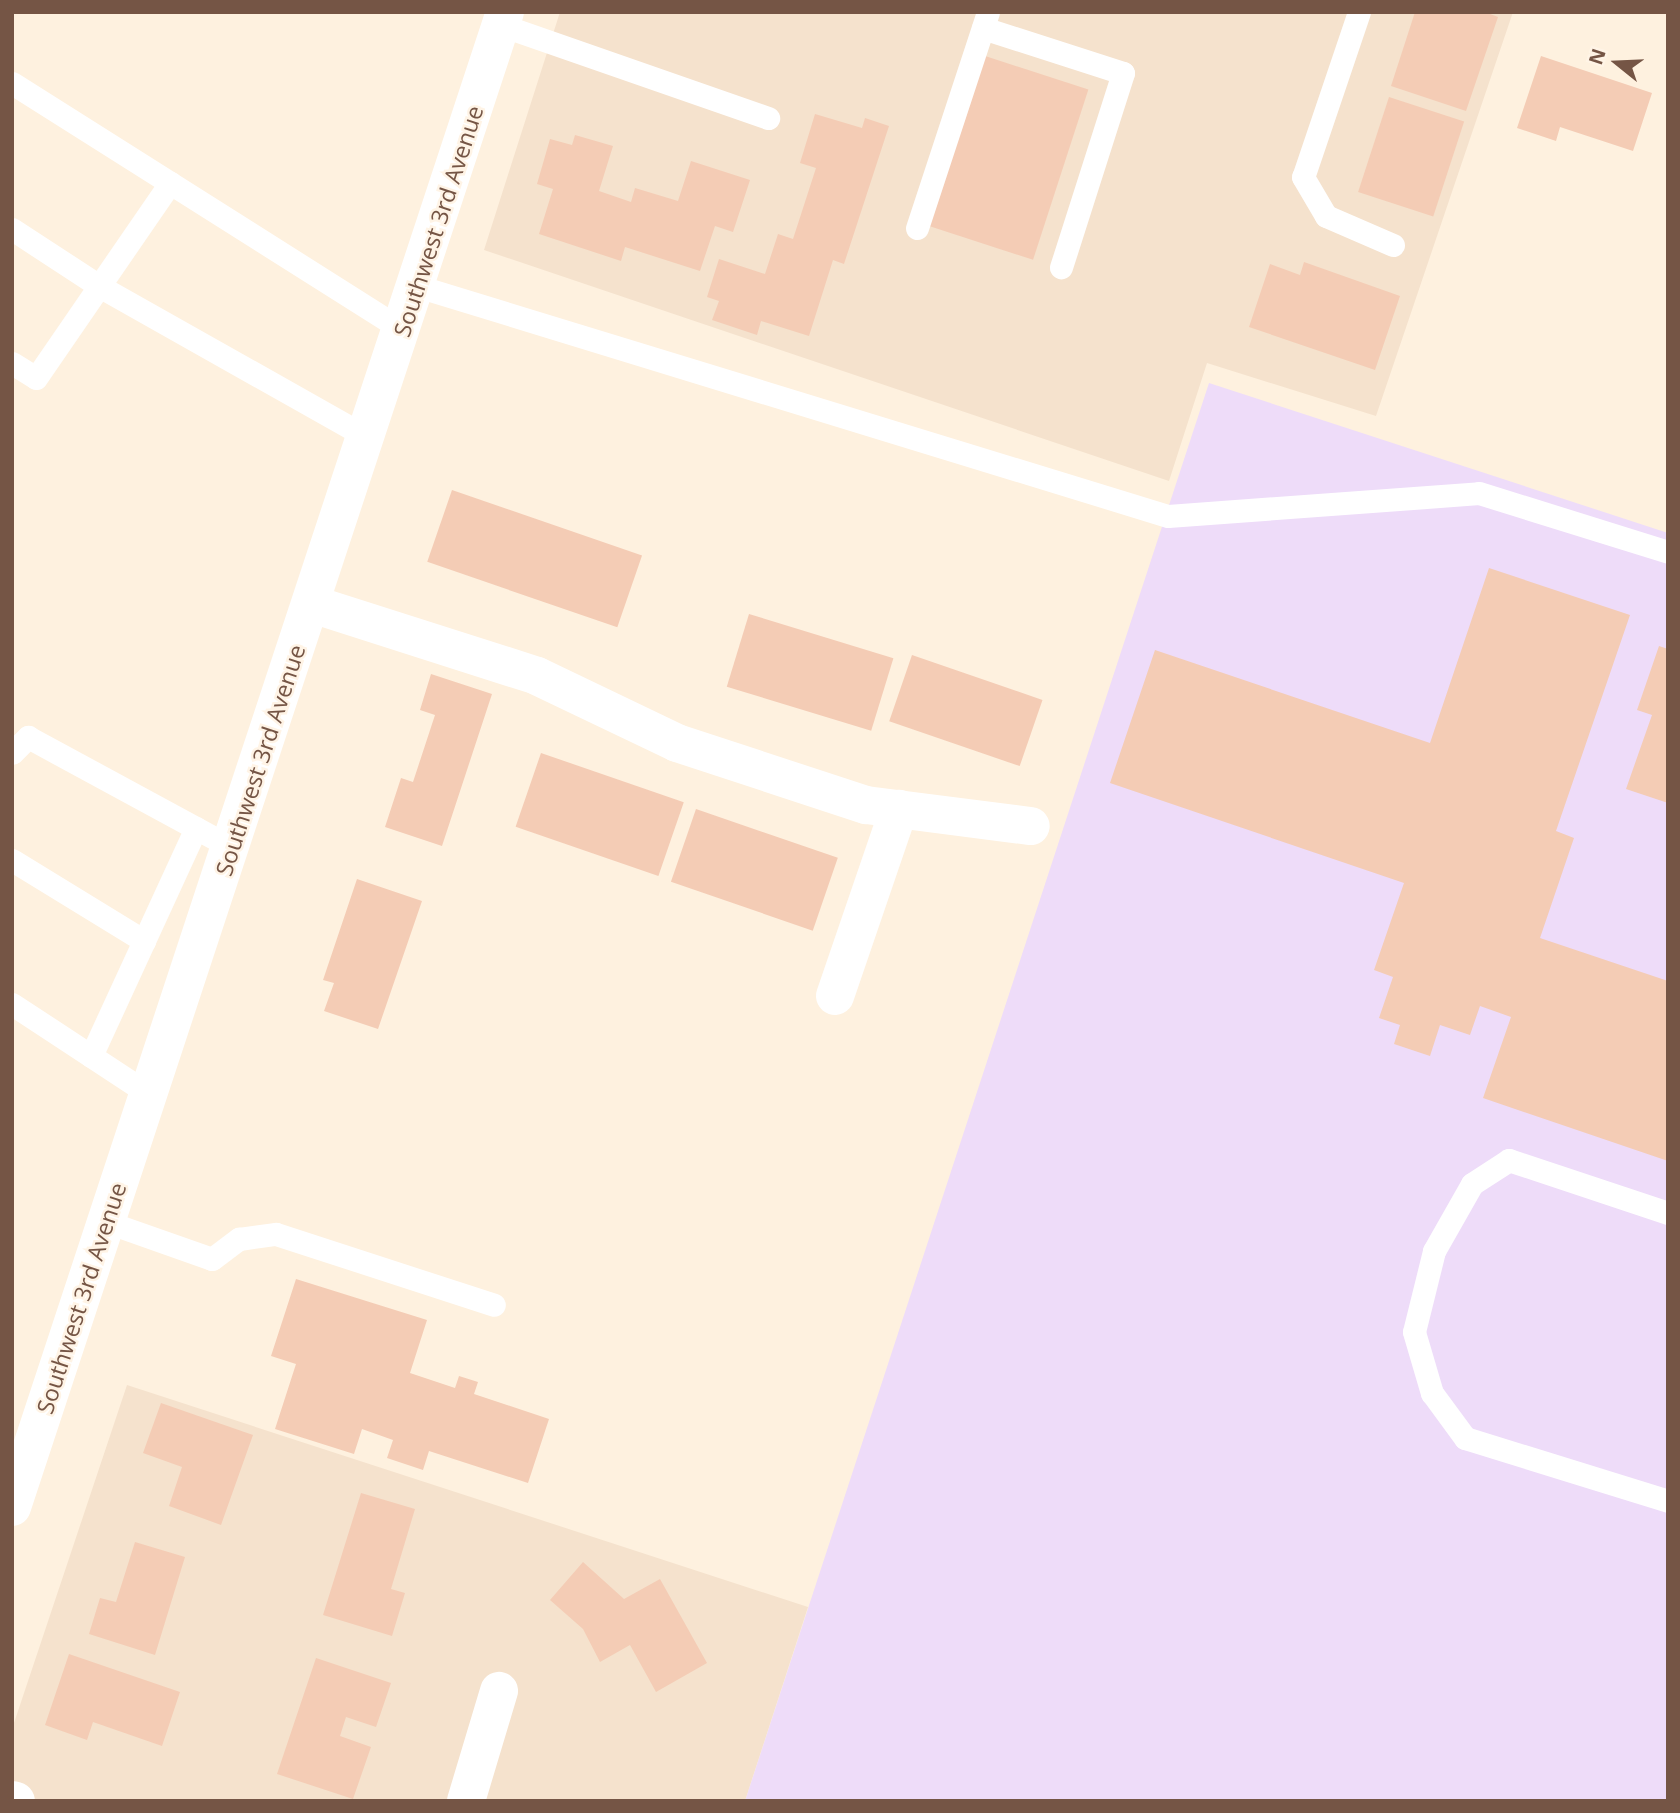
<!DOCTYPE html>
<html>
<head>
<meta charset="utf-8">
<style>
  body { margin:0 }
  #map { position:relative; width:1680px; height:1813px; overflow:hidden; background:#fef1df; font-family:"Open Sans",sans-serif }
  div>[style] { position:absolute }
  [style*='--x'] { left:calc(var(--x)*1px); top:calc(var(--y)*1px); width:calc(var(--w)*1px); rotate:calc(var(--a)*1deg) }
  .residential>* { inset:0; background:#f5e2cd }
  .education>* { inset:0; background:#eedcf9 }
  .building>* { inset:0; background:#f4ccb5; transform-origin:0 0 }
  .service>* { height:23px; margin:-11.5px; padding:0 11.5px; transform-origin:11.5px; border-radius:11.5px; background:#fff }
  .minor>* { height:38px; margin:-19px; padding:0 19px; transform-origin:19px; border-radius:19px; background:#fff }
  span { translate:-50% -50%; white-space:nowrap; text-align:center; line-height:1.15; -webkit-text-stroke:5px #fff4e6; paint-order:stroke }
  .street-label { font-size:23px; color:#755545 }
  .frame { position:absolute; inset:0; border:14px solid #755545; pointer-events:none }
  .north { position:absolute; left:1582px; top:28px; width:70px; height:70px; -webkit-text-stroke:5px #fff4e6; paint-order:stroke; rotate:288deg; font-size:19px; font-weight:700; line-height:28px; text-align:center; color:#755545 }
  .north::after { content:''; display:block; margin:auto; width:24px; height:32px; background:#755545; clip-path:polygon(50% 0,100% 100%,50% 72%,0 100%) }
</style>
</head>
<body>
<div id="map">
  <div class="residential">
    <div style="clip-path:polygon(560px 12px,1513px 12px,1376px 416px,1207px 363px,1169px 481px,484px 250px)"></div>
    <div style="clip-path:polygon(127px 1385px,808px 1607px,745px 1801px,12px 1801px,12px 1729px)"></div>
  </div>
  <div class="education">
    <div style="clip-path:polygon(1209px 383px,1668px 533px,1668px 1801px,745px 1801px)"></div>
  </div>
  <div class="building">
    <div style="clip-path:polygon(1415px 12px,1485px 12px,1498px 17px,1466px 111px,1391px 86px)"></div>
    <div style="left:979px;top:54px;width:115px;height:179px;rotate:18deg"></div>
    <div style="clip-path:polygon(1541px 56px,1652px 93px,1633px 151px,1560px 127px,1556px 141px,1517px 128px)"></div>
    <div style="left:1389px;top:97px;width:79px;height:100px;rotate:18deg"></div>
    <div style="clip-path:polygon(815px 114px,862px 128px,865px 118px,889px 126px,844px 264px,833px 260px,809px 336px,761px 321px,757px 335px,712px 320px,719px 301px,707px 297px,719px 259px,765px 274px,778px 234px,793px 239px,816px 168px,800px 163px)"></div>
    <div style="clip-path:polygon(575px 135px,613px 146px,599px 191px,631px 202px,635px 188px,678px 201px,691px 161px,750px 180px,733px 232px,715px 226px,700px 271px,625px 247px,621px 261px,539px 234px,553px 189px,537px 184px,550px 139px,572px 145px)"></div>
    <div style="clip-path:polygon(1304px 262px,1400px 296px,1375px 370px,1249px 327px,1270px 264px,1300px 275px)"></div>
    <div style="left:452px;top:490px;width:201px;height:76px;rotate:19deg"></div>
    <div style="clip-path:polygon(1489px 568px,1630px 615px,1556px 831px,1574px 838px,1540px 938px,1668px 981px,1668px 1161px,1483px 1098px,1511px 1017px,1480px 1006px,1470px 1035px,1440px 1025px,1430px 1056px,1394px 1044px,1400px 1025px,1379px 1018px,1393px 977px,1374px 970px,1404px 883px,1110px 783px,1155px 650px,1430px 743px)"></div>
    <div style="left:749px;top:614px;width:151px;height:76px;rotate:17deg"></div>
    <div style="clip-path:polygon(1659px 646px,1668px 649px,1668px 803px,1626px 789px,1652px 715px,1637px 710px)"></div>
    <div style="left:912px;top:655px;width:138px;height:70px;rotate:19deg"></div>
    <div style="clip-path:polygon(431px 674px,492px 694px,442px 846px,385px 827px,401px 778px,413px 782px,435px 715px,420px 710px)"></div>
    <div style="left:541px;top:753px;width:151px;height:78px;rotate:19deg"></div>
    <div style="left:696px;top:809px;width:150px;height:77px;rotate:19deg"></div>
    <div style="clip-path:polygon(357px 879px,422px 901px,378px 1029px,324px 1011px,334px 983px,323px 980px)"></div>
    <div style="clip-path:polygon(296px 1279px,427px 1320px,410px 1373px,455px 1388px,459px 1376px,478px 1382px,474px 1394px,549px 1419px,528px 1483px,429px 1451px,423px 1470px,387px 1458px,393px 1440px,362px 1429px,354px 1454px,275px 1429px,296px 1364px,271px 1356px)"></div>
    <div style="clip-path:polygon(161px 1403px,253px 1435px,221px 1525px,169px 1506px,182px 1467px,143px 1453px)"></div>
    <div style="clip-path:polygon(361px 1493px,415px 1509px,391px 1589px,405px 1593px,392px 1636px,323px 1615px)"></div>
    <div style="clip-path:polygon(135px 1542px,185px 1557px,155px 1655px,89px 1634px,100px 1598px,116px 1602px)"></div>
    <div style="clip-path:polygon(583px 1562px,624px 1599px,660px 1579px,707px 1663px,656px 1692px,630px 1645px,600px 1662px,583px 1629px,550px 1600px)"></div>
    <div style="clip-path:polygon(69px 1654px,180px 1692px,162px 1746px,93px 1722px,87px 1740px,45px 1725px)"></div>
    <div style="clip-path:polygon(316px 1658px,391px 1683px,376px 1727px,346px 1717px,340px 1736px,371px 1747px,353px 1799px,277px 1774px)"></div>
  </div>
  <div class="service">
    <div style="--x:1359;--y:12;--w:174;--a:108.7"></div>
    <div style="--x:1303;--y:177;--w:45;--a:59.5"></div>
    <div style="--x:1326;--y:216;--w:73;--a:23.4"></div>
    <div style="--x:501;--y:25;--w:283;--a:19.2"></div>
    <div style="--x:983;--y:28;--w:147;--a:17.8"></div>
    <div style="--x:1123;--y:73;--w:204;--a:107.7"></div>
    <div style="--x:12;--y:83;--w:462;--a:32.3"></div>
    <div style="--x:917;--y:228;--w:227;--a:-71.8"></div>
    <div style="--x:12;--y:229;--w:104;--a:33.2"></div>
    <div style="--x:99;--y:286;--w:308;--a:29.4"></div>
    <div style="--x:417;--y:286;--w:785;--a:17.03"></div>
    <div style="--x:1168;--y:516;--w:312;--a:-4.2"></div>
    <div style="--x:1479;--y:493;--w:198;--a:17.3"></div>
    <div style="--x:12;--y:363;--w:28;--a:32"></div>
    <div style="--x:36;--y:378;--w:237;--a:-55.5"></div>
    <div style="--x:12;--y:753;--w:23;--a:-45"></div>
    <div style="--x:28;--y:737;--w:231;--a:28.5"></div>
    <div style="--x:12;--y:860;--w:155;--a:31.5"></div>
    <div style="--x:12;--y:1004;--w:164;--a:33.3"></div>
    <div style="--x:91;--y:1056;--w:251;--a:-65.3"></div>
    <div style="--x:1668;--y:1213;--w:168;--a:-161.6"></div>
    <div style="--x:1509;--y:1160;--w:44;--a:147"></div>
    <div style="--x:1472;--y:1184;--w:77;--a:119.6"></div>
    <div style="--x:1434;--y:1251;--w:83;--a:103.9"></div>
    <div style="--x:1414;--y:1332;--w:64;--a:73.6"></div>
    <div style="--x:1432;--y:1393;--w:56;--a:53.7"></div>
    <div style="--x:1465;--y:1438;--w:213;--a:17.2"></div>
    <div style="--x:107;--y:1222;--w:111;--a:19.4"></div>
    <div style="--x:212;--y:1259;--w:34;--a:-37"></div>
    <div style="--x:239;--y:1239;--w:37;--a:-8"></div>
    <div style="--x:276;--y:1234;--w:229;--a:18"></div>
  </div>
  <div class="minor">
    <div style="--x:312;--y:604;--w:236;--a:17.7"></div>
    <div style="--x:537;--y:676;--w:155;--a:25.6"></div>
    <div style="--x:677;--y:743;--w:199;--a:18.2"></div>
    <div style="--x:866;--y:805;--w:166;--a:7.3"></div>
    <div style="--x:835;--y:996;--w:198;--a:-71.1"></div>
    <div style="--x:12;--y:1507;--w:1574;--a:-71.75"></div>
    <div style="--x:12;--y:1800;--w:4;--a:14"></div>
    <div style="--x:466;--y:1801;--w:115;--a:-73.3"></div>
  </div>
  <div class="street-label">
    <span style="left:438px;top:221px;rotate:-72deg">Southwest 3rd Avenue</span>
    <span style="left:260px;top:760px;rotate:-72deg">Southwest 3rd Avenue</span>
    <span style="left:81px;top:1298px;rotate:-72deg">Southwest 3rd Avenue</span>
  </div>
  <div class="frame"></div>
  <div class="north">N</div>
</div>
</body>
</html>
